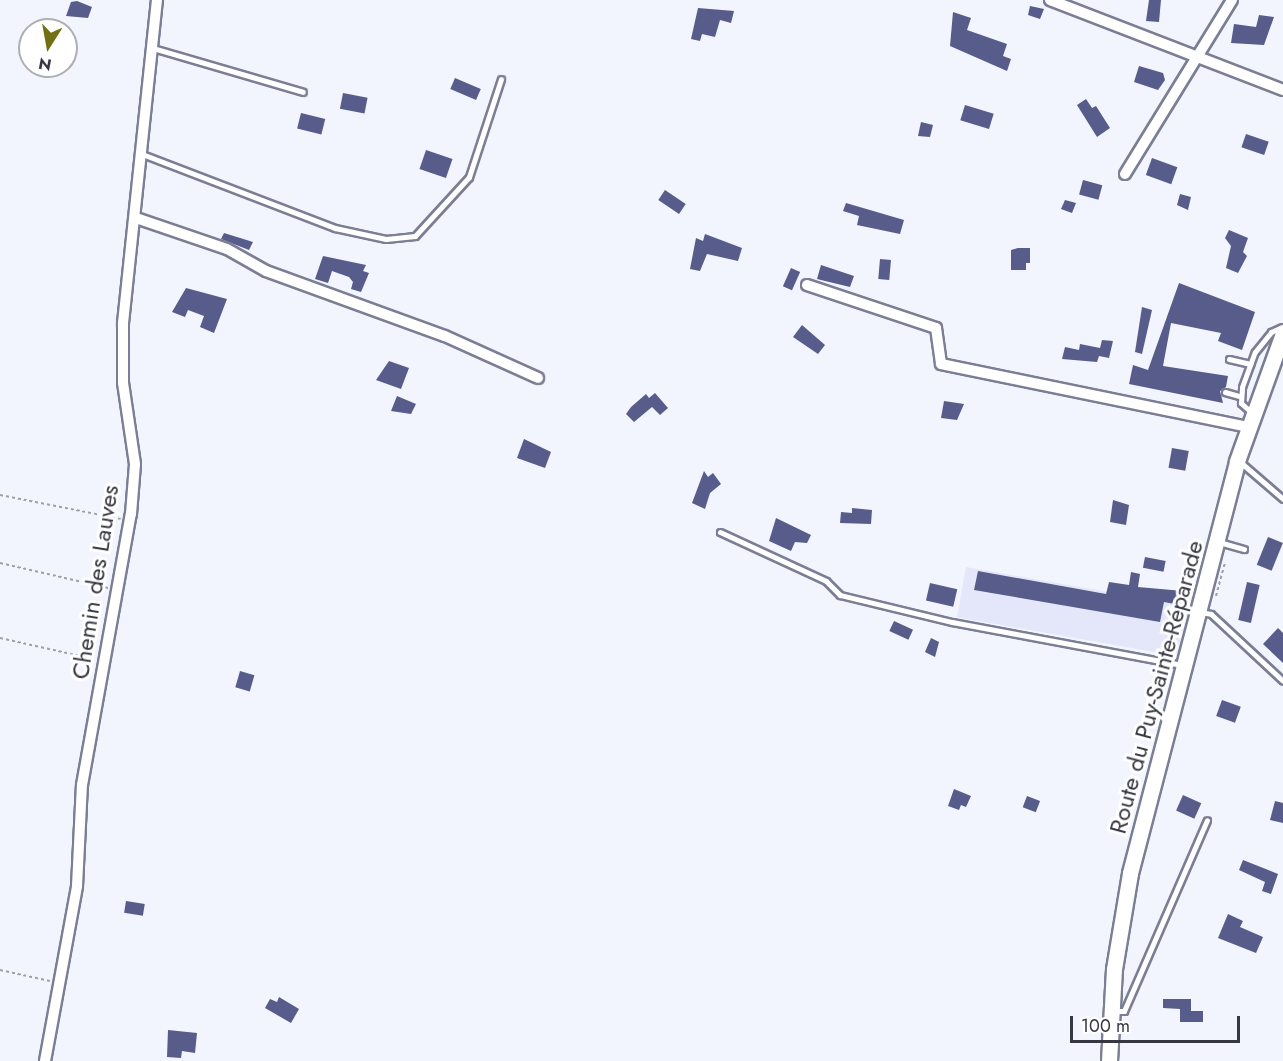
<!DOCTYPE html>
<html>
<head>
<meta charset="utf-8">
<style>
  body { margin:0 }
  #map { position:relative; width:1283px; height:1061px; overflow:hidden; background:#f2f4fe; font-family:Jost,sans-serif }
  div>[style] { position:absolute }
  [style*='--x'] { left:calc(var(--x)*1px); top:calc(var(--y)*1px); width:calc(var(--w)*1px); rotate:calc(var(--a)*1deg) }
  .built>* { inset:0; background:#e4e7fa; transform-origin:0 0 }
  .building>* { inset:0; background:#575c8a; transform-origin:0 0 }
  .path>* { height:2px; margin-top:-1px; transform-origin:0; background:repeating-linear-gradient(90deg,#9d9fa9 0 3px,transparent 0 6px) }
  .roads { filter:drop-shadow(2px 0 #7b7e94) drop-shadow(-2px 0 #7b7e94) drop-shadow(0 2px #7b7e94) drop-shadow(0 -2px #7b7e94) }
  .lane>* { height:5px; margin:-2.5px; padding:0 2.5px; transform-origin:2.5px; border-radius:2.5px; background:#fff }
  .street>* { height:10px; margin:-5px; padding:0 5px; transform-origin:5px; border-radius:5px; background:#fff }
  .secondary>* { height:15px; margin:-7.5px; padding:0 7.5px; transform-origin:7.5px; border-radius:7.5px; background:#fff }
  span { translate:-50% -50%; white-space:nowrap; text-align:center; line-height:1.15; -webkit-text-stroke:6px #fff; paint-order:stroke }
  .street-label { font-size:24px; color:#363741 }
  .north { position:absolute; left:18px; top:18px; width:60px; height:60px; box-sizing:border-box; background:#fff; border:2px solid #afafb3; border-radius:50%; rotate:191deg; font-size:16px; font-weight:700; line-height:24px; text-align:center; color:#363741 }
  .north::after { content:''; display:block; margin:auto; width:21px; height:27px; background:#717114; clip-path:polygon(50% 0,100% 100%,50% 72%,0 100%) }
  .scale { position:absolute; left:1070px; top:1016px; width:170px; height:27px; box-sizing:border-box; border:3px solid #363741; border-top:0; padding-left:8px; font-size:18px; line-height:21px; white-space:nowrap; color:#363741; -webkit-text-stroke:4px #fff; paint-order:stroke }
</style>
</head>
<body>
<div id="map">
  <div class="built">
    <div style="left:966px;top:567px;width:226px;height:51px;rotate:10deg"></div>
  </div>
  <div class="building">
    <div style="clip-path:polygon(1149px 0,1161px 0,1159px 22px,1146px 21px)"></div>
    <div style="clip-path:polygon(77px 1px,92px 7px,88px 18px,66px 16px,71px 2px)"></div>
    <div style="clip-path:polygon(1030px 6px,1044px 9px,1040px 19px,1028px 15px)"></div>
    <div style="clip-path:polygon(698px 8px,734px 11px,731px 23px,720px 20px,715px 37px,702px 34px,700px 41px,691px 39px)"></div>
    <div style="clip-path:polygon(953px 12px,971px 18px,967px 30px,1007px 44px,1003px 56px,1011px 59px,1007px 71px,950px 46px)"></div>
    <div style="clip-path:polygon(1259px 15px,1274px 17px,1264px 45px,1231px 43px,1234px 24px,1256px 27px)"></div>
    <div style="clip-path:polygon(1139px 66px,1163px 73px,1165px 80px,1158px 90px,1134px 82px)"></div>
    <div style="left:455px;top:78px;width:28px;height:12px;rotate:23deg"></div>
    <div style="left:343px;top:93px;width:25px;height:16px;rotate:11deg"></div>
    <div style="clip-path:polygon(1086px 99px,1092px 108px,1096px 106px,1110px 128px,1097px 137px,1077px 105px)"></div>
    <div style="left:965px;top:105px;width:30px;height:16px;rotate:17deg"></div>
    <div style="left:301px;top:113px;width:25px;height:16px;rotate:14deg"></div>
    <div style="clip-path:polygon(921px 122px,933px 125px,930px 137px,918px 136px)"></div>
    <div style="left:1246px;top:134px;width:24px;height:14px;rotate:19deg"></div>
    <div style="left:426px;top:150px;width:28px;height:20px;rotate:19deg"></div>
    <div style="left:1152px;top:158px;width:27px;height:18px;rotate:20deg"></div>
    <div style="left:1083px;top:180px;width:20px;height:15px;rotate:15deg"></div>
    <div style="left:665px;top:190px;width:25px;height:12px;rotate:34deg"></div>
    <div style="clip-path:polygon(1180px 194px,1191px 197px,1188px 210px,1177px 205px)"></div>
    <div style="clip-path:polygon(1065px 200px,1076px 203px,1072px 213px,1061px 209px)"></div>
    <div style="clip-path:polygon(846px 203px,904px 220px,900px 234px,857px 225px,859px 216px,843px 211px)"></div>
    <div style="clip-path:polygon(1229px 230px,1248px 238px,1243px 252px,1247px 256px,1238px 273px,1226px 268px,1231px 246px,1225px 238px)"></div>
    <div style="clip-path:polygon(224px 233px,253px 242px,249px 250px,221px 239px)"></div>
    <div style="clip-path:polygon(705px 234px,742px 248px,738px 261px,707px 254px,700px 271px,690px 269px,696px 238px,703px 241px)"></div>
    <div style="clip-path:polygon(1018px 248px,1030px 248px,1030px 263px,1026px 263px,1026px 270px,1011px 270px,1011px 250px)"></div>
    <div style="clip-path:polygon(323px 256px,366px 265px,363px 271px,369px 273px,361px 292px,351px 289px,353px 282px,349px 277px,332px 271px,328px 283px,315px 279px)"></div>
    <div style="left:880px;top:259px;width:11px;height:20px;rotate:5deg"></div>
    <div style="clip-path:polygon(821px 265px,854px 276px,850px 287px,817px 279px)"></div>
    <div style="left:791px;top:268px;width:10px;height:20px;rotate:24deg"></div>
    <div style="clip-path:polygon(1179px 283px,1255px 312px,1242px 350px,1218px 341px,1221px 333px,1171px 323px,1163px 366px,1228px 376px,1226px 387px,1220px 391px,1223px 403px,1129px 384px,1133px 365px,1148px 370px)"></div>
    <div style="clip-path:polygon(186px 288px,227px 299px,214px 333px,200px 327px,204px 316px,188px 310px,185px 317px,172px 312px)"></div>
    <div style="clip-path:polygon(1142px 307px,1152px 310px,1142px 354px,1135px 352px)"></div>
    <div style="clip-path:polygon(802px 325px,825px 345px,818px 354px,793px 337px)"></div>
    <div style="clip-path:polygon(1102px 340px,1113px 341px,1109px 358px,1099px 356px,1097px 362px,1062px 359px,1065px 347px,1079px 350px,1080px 344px,1100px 348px)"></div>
    <div style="clip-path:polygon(389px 361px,409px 368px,401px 389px,376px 380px)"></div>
    <div style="clip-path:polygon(655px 393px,668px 408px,660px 415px,652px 407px,634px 422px,626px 414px,631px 407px,646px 394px,649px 398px)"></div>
    <div style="clip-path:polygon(397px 396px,416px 404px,411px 414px,391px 411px)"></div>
    <div style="clip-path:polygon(944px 401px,964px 404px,957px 420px,941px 418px)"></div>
    <div style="clip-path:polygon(524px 439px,551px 452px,545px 468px,517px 458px)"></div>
    <div style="left:1172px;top:448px;width:17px;height:20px;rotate:10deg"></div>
    <div style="clip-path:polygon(704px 471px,708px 477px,713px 473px,721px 484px,710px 493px,705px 509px,692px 503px)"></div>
    <div style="clip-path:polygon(1113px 500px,1129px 505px,1126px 525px,1110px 522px)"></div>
    <div style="clip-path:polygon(852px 508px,872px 510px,871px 524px,840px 523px,841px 512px,852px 513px)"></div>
    <div style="clip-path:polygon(776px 518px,811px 535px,807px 543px,795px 542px,791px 551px,769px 541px)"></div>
    <div style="left:1268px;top:537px;width:16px;height:30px;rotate:22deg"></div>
    <div style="left:1145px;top:557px;width:21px;height:11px;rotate:11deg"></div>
    <div style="clip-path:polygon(978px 571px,1106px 594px,1109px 582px,1129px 585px,1131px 572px,1140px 574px,1138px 587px,1183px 591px,1180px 605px,1164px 602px,1160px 622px,974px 590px)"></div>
    <div style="left:1247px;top:582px;width:13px;height:39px;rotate:13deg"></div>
    <div style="left:930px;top:583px;width:28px;height:18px;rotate:13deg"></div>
    <div style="left:894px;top:621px;width:21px;height:11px;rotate:25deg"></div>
    <div style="clip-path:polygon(1278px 628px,1283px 633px,1283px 663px,1263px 644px)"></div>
    <div style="clip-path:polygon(931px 638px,939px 642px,935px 657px,925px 652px)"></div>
    <div style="left:240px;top:671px;width:15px;height:17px;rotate:16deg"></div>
    <div style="left:1222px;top:700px;width:20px;height:17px;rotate:20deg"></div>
    <div style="clip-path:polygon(954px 789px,971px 796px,966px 807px,961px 805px,959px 810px,948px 806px)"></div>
    <div style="left:1183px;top:795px;width:20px;height:17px;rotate:24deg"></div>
    <div style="left:1027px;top:796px;width:14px;height:12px;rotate:21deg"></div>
    <div style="clip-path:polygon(1275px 801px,1283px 803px,1283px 823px,1270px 820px)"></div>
    <div style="clip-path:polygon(1243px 860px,1278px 874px,1271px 894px,1262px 891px,1265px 882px,1239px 870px)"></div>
    <div style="left:126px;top:901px;width:19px;height:12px;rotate:9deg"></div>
    <div style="clip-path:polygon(1228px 914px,1243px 921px,1240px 927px,1263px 937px,1256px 953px,1218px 938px)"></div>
    <div style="clip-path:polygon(279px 997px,299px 1009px,291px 1023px,265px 1008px,270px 999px,277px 1002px)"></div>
    <div style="clip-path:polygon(1163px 999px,1191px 999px,1191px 1011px,1203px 1011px,1203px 1022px,1180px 1022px,1180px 1009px,1163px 1008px)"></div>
    <div style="clip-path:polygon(168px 1030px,197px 1033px,195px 1053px,182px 1051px,181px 1058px,167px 1057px)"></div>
  </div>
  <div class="path">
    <div style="--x:0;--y:495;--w:123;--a:11.2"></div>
    <div style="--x:0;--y:563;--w:111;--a:13"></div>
    <div style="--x:1216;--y:596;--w:35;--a:-75"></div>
    <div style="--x:0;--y:638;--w:96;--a:12.6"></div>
    <div style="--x:0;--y:970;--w:51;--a:12.4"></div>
  </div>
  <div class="roads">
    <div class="lane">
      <div style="--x:153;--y:48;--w:156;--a:16.3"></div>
      <div style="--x:142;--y:154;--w:207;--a:21"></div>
      <div style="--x:335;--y:228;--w:52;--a:12.2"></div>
      <div style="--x:386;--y:239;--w:29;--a:-6"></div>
      <div style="--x:415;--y:236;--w:80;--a:-47.5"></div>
      <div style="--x:469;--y:177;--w:103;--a:-71.9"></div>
      <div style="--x:1229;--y:359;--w:22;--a:13"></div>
      <div style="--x:1225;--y:392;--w:15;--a:16"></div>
      <div style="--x:1252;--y:413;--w:15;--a:-138"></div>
      <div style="--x:1241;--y:403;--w:16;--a:-86"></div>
      <div style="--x:1242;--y:387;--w:37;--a:-70"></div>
      <div style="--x:1255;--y:352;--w:26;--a:-51"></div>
      <div style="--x:1271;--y:332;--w:12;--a:-24"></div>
      <div style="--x:1239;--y:461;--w:58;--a:40.8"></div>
      <div style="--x:720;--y:532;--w:117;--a:24.8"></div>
      <div style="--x:826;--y:581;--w:20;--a:45"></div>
      <div style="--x:840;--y:595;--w:115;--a:13.6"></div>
      <div style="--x:952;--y:622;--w:234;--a:10.6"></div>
      <div style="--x:1219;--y:542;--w:26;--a:16"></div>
      <div style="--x:1200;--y:612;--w:11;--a:10"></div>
      <div style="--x:1211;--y:614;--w:98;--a:42.9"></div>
      <div style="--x:1112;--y:1011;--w:12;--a:0"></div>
      <div style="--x:1124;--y:1011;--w:208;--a:-66.5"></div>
    </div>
    <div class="street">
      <div style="--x:1050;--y:0;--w:250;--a:21.1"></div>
      <div style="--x:1125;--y:174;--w:204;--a:-58.4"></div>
      <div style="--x:136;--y:218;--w:96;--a:18.8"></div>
      <div style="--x:227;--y:249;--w:45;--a:29.4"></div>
      <div style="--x:266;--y:271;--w:190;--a:20"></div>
      <div style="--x:445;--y:336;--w:102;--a:24.3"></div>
      <div style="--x:807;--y:285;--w:136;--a:18.4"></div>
      <div style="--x:936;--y:328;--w:36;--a:82"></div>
      <div style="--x:941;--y:364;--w:313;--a:11.6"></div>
      <div style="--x:45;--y:1061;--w:178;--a:-79.6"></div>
      <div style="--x:77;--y:886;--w:101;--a:-87.2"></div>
      <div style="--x:82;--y:785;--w:275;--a:-79.8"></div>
      <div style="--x:131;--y:514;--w:50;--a:-85.4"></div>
      <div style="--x:135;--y:464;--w:82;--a:-98.4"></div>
      <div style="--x:123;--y:383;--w:60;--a:-90"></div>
      <div style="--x:123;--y:323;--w:325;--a:-84"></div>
    </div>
    <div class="secondary">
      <div style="--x:1109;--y:1061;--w:92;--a:-86.9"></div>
      <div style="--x:1114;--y:969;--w:97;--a:-80.5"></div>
      <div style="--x:1130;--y:873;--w:426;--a:-75.4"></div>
      <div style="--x:1237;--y:461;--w:136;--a:-70.2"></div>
    </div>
  </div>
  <div class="street-label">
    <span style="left:95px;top:582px;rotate:-81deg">Chemin des Lauves</span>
    <span style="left:1156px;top:687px;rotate:-75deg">Route du Puy-Sainte-Réparade</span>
  </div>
  <div class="north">N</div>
  <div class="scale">100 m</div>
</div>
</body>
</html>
